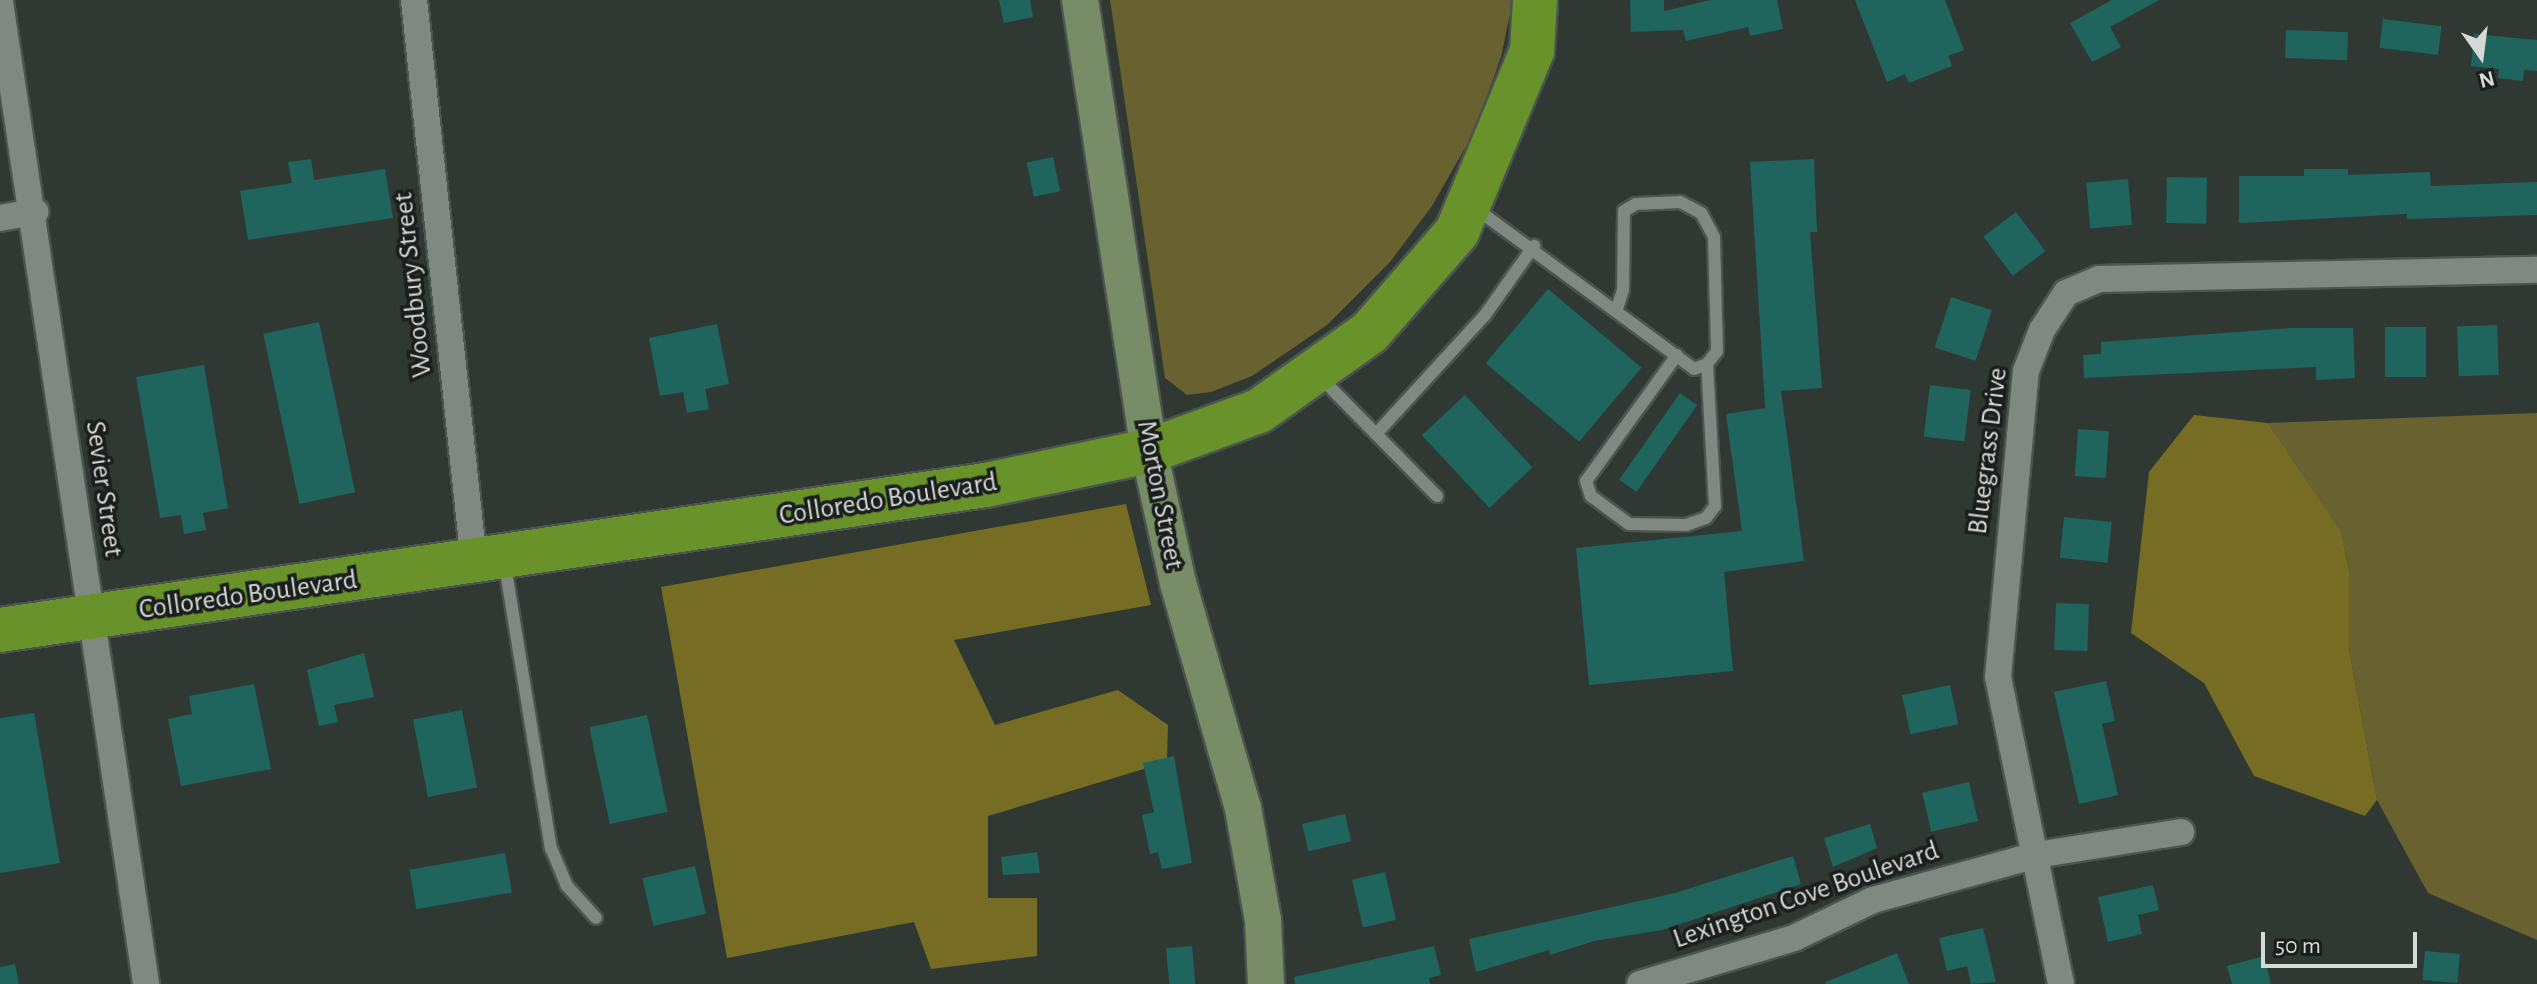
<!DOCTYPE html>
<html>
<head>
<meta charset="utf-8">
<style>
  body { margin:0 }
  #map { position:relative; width:2537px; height:984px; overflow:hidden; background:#2f3833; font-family:"Alegreya Sans",sans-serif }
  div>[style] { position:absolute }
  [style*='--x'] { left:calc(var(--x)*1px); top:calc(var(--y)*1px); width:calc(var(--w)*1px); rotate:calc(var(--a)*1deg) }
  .green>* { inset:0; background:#69612f }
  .forest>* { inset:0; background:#776c24 }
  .building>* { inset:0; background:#1f655e; transform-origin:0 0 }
  .roads { filter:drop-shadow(2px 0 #4c544f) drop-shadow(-2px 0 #4c544f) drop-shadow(0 2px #4c544f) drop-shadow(0 -2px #4c544f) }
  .lane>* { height:12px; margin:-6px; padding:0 6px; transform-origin:6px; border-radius:6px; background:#7f8982 }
  .street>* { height:26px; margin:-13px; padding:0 13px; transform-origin:13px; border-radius:13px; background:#7f8982 }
  .secondary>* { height:36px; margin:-18px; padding:0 18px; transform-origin:18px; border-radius:18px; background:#788c68 }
  .highway>* { height:44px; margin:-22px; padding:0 22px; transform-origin:22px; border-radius:22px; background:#69922a }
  span { translate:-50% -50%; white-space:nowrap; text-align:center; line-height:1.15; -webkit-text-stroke:7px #1a1e1c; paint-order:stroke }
  .street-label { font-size:28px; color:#d5dad7 }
  .north { position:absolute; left:2441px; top:16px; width:80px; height:80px; -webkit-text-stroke:6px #1a1e1c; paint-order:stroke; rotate:166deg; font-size:22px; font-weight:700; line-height:32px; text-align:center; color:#d5dad7 }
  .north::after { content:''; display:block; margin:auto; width:28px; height:36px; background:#d5dad7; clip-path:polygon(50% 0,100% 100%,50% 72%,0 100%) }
  .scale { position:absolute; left:2261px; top:932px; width:156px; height:36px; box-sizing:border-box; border:4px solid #d5dad7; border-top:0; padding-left:10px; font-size:24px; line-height:28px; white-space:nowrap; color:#d5dad7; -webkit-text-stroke:6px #1a1e1c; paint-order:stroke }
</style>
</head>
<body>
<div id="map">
  <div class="green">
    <div style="clip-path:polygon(1110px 0,1513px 0,1501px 57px,1473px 134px,1432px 206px,1390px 262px,1327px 325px,1252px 376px,1211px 392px,1187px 395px,1165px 378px)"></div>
    <div style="clip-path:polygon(2537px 413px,2537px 940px,2428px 893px,2377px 800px,2349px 649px,2349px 570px,2341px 533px,2268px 423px)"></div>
  </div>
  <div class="forest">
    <div style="clip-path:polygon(2194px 415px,2268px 423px,2341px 532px,2349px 570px,2349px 649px,2377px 800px,2365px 816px,2254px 776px,2204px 683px,2131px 633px,2149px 472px)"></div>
    <div style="clip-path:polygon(1126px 504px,1151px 605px,954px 640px,995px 725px,1118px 690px,1168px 725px,1167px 762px,988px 816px,988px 898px,1037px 898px,1037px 956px,931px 969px,914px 922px,727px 958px,661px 587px)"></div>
  </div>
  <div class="building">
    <div style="clip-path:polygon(999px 0,1030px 0,1033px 17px,1004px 23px)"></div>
    <div style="clip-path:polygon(1630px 0,1664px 0,1664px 11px,1711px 0,1777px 0,1783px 29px,1750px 36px,1748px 27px,1686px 41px,1683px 30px,1631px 32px)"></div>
    <div style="clip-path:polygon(1855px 0,1945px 0,1964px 50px,1948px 56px,1952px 66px,1909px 83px,1905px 74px,1887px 82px)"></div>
    <div style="clip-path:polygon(2112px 0,2159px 0,2110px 27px,2121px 47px,2092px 62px,2070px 23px)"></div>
    <div style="left:2383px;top:19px;width:59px;height:29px;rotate:7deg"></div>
    <div style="left:2286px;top:30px;width:62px;height:28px;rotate:2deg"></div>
    <div style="clip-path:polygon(2474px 34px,2537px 40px,2537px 71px,2524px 70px,2523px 81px,2498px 78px,2499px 69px,2471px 66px)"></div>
    <div style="left:1053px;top:157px;width:35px;height:27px;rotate:78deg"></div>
    <div style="clip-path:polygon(311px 159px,314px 180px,385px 169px,393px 218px,248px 240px,240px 191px,292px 183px,288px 162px)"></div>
    <div style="clip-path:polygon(1814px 159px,1817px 232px,1810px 232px,1822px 388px,1781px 391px,1804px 561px,1724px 572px,1733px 671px,1589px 685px,1576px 548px,1742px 531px,1726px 414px,1765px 408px,1750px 162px)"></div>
    <div style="clip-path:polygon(2304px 169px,2348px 169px,2348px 175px,2430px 172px,2431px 186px,2537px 182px,2537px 215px,2407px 219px,2407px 214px,2239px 223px,2239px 176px,2304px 176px)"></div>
    <div style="left:2167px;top:177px;width:40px;height:46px;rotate:1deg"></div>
    <div style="left:2128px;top:179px;width:46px;height:42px;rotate:85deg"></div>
    <div style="left:2016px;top:212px;width:49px;height:41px;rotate:53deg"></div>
    <div style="left:1548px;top:289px;width:122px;height:97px;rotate:40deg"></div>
    <div style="left:1951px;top:297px;width:43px;height:53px;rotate:18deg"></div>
    <div style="left:319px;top:322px;width:174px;height:57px;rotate:78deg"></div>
    <div style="clip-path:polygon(717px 324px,729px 384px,705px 389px,709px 409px,687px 413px,683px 392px,660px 396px,649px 338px)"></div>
    <div style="left:2497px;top:325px;width:50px;height:40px;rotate:88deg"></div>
    <div style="left:2385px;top:327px;width:41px;height:50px"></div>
    <div style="clip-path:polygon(2290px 328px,2353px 328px,2355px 378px,2316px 380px,2316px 367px,2084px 378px,2083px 355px,2101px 354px,2101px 342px)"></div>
    <div style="clip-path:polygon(204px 365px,228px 508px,203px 513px,206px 530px,184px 534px,181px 515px,160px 518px,136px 377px)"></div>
    <div style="left:1930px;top:385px;width:41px;height:52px;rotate:7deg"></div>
    <div style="left:1680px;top:393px;width:21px;height:106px;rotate:35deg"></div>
    <div style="left:1465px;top:395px;width:99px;height:59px;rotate:47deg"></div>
    <div style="left:2078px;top:429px;width:31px;height:47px;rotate:4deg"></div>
    <div style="left:2064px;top:517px;width:48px;height:41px;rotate:6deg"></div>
    <div style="left:2056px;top:603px;width:33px;height:47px;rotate:2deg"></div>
    <div style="clip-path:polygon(364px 653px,374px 697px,334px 705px,338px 722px,319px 726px,307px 670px)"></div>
    <div style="clip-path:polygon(2106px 681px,2115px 721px,2102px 724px,2118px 795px,2079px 804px,2054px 692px)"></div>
    <div style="clip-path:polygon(254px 684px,271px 769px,181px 786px,168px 719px,192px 714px,189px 696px)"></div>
    <div style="left:1950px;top:685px;width:40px;height:49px;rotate:78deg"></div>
    <div style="left:462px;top:710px;width:79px;height:50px;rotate:79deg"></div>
    <div style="clip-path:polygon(34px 713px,60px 863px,0 873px,0 718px)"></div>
    <div style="left:647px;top:715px;width:99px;height:59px;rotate:78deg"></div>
    <div style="clip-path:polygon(1174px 756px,1192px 863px,1162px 869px,1158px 852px,1150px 854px,1142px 815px,1154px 812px,1143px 763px)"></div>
    <div style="left:1969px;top:782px;width:40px;height:48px;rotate:77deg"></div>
    <div style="left:1345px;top:814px;width:28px;height:44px;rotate:77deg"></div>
    <div style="clip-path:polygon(1870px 824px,1877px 848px,1833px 867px,1824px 838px)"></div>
    <div style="clip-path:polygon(1037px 852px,1040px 873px,1003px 875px,1001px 857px)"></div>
    <div style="left:505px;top:853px;width:40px;height:97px;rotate:80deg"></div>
    <div style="clip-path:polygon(1793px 856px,1801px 884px,1662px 930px,1594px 941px,1550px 955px,1549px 950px,1476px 972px,1469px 939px,1675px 893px)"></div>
    <div style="left:695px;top:866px;width:49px;height:54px;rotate:77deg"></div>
    <div style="left:1385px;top:872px;width:49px;height:34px;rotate:77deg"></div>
    <div style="clip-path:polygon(2153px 885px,2159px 910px,2138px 915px,2142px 934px,2108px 942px,2098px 897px)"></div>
    <div style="clip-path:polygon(1983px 928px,1996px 982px,1971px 984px,1967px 966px,1947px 971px,1939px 938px)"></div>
    <div style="left:1192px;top:946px;width:38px;height:26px;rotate:85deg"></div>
    <div style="clip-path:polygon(1434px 946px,1441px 975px,1429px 978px,1430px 984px,1295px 984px,1294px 977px)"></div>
    <div style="left:2425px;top:951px;width:35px;height:29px;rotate:5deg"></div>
    <div style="clip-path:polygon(1897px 953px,1909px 984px,1826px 984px,1826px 982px)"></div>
    <div style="clip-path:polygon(2264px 956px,2271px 984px,2232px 984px,2227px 966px)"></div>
    <div style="clip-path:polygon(15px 964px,19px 984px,0 984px,0 967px)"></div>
  </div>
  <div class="roads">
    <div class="lane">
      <div style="--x:1475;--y:208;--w:272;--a:36.3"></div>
      <div style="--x:1694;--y:369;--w:14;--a:-21"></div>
      <div style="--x:1707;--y:364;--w:16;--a:-52"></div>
      <div style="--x:1717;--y:351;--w:114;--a:-91.5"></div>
      <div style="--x:1714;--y:237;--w:27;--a:-118"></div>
      <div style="--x:1701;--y:213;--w:24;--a:-152"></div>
      <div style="--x:1680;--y:202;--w:44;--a:177.4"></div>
      <div style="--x:1636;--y:204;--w:14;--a:150"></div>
      <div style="--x:1624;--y:211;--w:79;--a:90.7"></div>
      <div style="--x:1623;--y:290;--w:20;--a:108"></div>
      <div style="--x:1677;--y:355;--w:155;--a:125.8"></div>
      <div style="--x:1586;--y:481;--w:16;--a:72"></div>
      <div style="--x:1591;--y:496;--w:47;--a:36.4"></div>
      <div style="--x:1629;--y:524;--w:57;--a:1"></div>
      <div style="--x:1686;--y:525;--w:21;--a:-19"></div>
      <div style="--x:1706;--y:518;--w:15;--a:-53"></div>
      <div style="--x:1715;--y:506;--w:142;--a:-93.2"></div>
      <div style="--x:1320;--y:377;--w:167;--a:45.5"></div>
      <div style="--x:1376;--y:434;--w:161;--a:-47.5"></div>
      <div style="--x:1485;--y:315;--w:85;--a:-54.6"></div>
      <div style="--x:505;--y:565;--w:287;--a:80.8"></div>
      <div style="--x:551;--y:848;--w:41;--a:67.2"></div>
      <div style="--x:567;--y:886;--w:43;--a:47.8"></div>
    </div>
    <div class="street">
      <div style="--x:414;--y:0;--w:565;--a:83.91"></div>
      <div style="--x:0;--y:2;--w:993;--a:81.54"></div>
      <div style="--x:0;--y:218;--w:36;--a:-10"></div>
      <div style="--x:1640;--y:984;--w:161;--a:-16.6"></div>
      <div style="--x:1794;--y:938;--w:88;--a:-25.7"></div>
      <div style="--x:1873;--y:900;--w:169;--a:-15.4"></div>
      <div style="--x:2036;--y:855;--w:147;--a:-9"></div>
      <div style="--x:2061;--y:984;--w:313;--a:-101.6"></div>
      <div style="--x:1998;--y:677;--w:307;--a:-84.8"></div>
      <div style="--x:2026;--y:371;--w:44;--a:-68.7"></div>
      <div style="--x:2042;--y:330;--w:44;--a:-57"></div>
      <div style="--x:2066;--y:293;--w:36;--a:-23"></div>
      <div style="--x:2099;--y:279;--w:438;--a:-1.2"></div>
    </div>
    <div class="secondary">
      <div style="--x:1080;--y:0;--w:456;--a:81.3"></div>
      <div style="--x:1149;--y:451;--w:135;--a:77.6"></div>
      <div style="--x:1178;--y:583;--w:234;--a:73.9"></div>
      <div style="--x:1243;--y:808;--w:114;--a:79.9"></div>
      <div style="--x:1263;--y:920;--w:64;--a:87.3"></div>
    </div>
    <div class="highway">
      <div style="--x:0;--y:630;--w:997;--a:-8.37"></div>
      <div style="--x:986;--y:485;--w:167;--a:-11.8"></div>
      <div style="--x:1149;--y:451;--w:117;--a:-20"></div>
      <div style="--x:1259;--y:411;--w:136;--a:-35.4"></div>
      <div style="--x:1370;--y:332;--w:133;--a:-49"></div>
      <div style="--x:1457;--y:232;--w:196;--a:-67.5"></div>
      <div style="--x:1532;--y:51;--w:51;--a:-86.6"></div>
    </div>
  </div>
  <div class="street-label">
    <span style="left:413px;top:285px;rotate:-96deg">Woodbury Street</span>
    <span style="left:1988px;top:451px;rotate:-83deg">Bluegrass Drive</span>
    <span style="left:104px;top:489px;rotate:82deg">Sevier Street</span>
    <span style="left:1160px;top:495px;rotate:79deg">Morton Street</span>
    <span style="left:888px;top:499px;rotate:-9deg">Colloredo Boulevard</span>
    <span style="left:248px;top:595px;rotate:-8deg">Colloredo Boulevard</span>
    <span style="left:1806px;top:895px;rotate:-19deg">Lexington Cove Boulevard</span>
  </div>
  <div class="north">N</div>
  <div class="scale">50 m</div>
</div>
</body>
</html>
